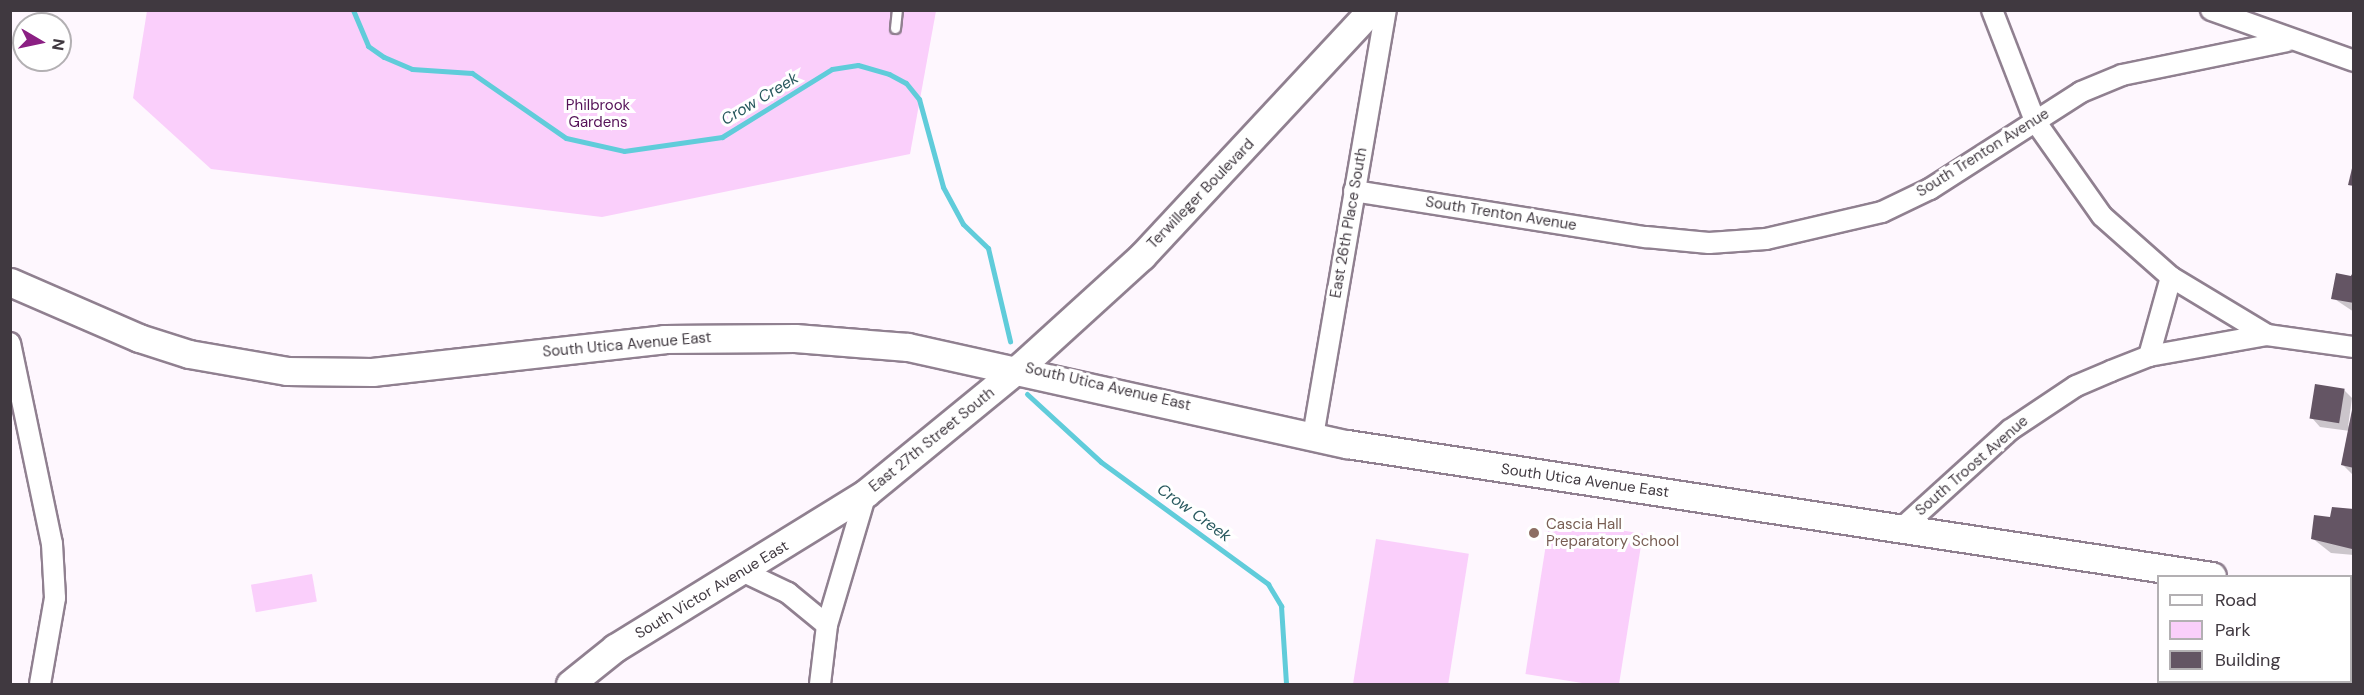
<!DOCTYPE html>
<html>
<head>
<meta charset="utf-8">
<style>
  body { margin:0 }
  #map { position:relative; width:2364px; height:695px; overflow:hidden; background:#fef7fe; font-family:"DM Sans",sans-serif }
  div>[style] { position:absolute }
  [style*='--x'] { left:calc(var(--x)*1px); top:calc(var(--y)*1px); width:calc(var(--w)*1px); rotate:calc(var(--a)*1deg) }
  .green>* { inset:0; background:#facffb; transform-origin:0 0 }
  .shadow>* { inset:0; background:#0003 }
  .stream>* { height:5px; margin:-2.5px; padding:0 2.5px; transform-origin:2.5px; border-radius:2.5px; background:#60ccda }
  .building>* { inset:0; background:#645564; transform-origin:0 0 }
  .roads { filter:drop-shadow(2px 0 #908090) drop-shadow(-2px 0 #908090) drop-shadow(0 2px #908090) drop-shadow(0 -2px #908090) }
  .lane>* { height:9px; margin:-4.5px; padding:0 4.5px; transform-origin:4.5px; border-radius:4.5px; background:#fff }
  .street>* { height:20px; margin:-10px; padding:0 10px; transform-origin:10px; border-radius:10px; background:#fff }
  .secondary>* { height:27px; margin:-13.5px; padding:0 13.5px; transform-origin:13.5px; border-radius:13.5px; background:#fff }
  .dots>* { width:16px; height:16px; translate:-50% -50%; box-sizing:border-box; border:3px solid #fff; border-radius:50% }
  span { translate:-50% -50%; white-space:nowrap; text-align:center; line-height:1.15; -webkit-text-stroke:6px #fff; paint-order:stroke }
  .park-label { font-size:15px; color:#551258 }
  .street-label { font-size:15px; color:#403940 }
  .education-label { font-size:15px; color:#785e54 }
  .left { translate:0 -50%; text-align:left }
  .water-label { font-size:16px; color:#29595f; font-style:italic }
  .frame { position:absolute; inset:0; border:12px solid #403940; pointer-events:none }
  .legend { position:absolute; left:2157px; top:575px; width:195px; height:108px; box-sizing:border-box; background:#fff; border:2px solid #b3b0b3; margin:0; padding:8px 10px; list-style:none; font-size:18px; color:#403940 }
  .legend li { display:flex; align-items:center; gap:12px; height:30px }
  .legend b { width:30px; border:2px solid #b3b0b3 }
  .north { position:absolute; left:12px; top:12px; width:60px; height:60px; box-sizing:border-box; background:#fff; border:2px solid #b3b0b3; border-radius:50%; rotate:99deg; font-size:16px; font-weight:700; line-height:24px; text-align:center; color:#403940 }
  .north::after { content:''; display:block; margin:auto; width:21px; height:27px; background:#8b1f83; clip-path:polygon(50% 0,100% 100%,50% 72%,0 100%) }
</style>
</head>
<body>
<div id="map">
  <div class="green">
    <div style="clip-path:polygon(147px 11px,936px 11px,910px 154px,602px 217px,211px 169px,133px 98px)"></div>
    <div style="left:1550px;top:519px;width:94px;height:157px;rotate:9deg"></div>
    <div style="left:1376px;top:539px;width:94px;height:147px;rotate:9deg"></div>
    <div style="left:312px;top:574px;width:28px;height:62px;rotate:80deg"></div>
  </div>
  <div class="shadow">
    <div style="clip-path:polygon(2354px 272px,2354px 312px,2333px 298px)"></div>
    <div style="clip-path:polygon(2344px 390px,2352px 398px,2348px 427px,2354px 413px,2354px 476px,2343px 465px,2350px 431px,2320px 427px,2312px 418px)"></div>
    <div style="clip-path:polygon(2354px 511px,2354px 555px,2331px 553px,2312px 538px,2332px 519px)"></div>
    <div style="clip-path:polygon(2350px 641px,2354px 684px,2318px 684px,2350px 682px)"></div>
  </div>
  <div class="stream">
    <div style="--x:353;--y:10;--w:39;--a:67"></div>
    <div style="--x:368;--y:46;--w:19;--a:35"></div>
    <div style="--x:384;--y:57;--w:30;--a:23"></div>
    <div style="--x:412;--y:69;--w:60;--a:3.8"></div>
    <div style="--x:472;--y:73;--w:114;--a:34.7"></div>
    <div style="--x:566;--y:138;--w:59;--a:12.6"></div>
    <div style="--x:624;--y:151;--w:99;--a:-8.1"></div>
    <div style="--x:722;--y:137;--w:129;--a:-31.7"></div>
    <div style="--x:832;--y:69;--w:26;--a:-9"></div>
    <div style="--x:858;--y:65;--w:32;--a:16"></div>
    <div style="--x:889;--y:74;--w:19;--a:28"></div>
    <div style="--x:906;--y:83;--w:21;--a:51"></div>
    <div style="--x:919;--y:99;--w:91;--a:74.7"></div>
    <div style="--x:943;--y:187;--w:42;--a:61.6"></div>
    <div style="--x:963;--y:224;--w:35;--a:44"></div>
    <div style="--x:988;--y:248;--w:96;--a:76.7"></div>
    <div style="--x:1027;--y:394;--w:100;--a:42.6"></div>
    <div style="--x:1101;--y:462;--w:207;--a:36.1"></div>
    <div style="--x:1268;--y:584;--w:26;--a:59"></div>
    <div style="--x:1281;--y:606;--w:78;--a:86.3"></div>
  </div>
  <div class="building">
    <div style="clip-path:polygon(2353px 164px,2354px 164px,2354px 186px,2348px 185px)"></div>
    <div style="clip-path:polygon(2354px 270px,2354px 303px,2331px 299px,2336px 273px,2351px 276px)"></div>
    <div style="left:2315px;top:384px;width:30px;height:35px;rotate:9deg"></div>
    <div style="clip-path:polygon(2352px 410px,2354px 411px,2354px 468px,2341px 465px)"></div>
    <div style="clip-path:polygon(2332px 507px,2354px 509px,2352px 549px,2311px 539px,2314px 515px,2330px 517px)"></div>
    <div style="clip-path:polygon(2350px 640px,2354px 684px,2317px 684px,2350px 682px)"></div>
  </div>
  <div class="roads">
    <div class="lane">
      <div style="--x:895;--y:28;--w:18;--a:-84"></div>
    </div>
    <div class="street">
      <div style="--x:1992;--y:10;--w:119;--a:68.8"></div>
      <div style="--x:2035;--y:121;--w:116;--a:54.8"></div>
      <div style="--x:2102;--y:216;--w:92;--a:41.5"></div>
      <div style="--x:2171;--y:277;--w:112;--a:31.1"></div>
      <div style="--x:2211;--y:10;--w:152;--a:19.6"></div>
      <div style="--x:1354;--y:191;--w:296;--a:9"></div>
      <div style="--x:1646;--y:237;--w:63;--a:5.4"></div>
      <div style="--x:1709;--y:243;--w:57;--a:-4"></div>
      <div style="--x:1766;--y:239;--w:119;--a:-13.1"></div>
      <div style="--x:1882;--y:212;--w:53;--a:-25.6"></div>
      <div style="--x:1930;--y:189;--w:179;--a:-32.7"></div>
      <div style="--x:2081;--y:92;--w:44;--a:-22.5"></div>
      <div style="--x:2122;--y:75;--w:168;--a:-11.6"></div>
      <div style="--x:10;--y:343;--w:205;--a:78.2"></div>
      <div style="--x:52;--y:544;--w:54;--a:86.8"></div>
      <div style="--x:55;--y:598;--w:87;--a:99.9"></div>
      <div style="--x:2149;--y:356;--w:82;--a:-74.4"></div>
      <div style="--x:1313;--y:436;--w:432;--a:-80.3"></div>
      <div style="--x:1902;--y:528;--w:146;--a:-42.2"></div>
      <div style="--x:2010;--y:430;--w:79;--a:-33.7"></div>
      <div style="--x:2076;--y:386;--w:38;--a:-23"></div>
      <div style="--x:2111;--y:371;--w:41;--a:-21.5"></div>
      <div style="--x:2149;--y:356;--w:120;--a:-10.1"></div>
      <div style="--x:2267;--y:335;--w:88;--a:7.9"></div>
      <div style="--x:744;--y:572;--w:49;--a:25.5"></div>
      <div style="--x:788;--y:593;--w:50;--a:39.4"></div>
      <div style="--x:820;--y:684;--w:59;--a:-83.2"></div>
      <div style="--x:827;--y:625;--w:138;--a:-73.5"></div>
    </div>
    <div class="secondary">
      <div style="--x:10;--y:282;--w:141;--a:23.5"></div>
      <div style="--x:139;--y:338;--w:52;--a:17.7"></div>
      <div style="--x:189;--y:354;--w:99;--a:9.8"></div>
      <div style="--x:287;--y:371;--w:85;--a:0.7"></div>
      <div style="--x:372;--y:372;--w:294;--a:-6.4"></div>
      <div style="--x:664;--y:339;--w:131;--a:-0.4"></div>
      <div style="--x:795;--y:338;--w:113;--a:4.6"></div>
      <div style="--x:908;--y:347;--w:450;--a:12.5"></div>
      <div style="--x:1347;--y:444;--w:875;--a:8.68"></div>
      <div style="--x:2350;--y:598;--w:4;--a:0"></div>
      <div style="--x:570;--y:684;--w:58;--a:-38.7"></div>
      <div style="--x:615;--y:648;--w:295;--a:-31.7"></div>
      <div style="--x:866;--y:493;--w:199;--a:-39.3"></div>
      <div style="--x:1020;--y:367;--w:165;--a:-42.3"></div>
      <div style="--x:1142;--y:256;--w:336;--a:-47"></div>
    </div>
  </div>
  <div class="dots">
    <div style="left:1534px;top:533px;background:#8d6e63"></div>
  </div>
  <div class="park-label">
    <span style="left:598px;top:114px">Philbrook<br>Gardens</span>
  </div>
  <div class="street-label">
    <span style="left:1983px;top:153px;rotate:-32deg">South Trenton Avenue</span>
    <span style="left:1201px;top:194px;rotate:-46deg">Terwilleger Boulevard</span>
    <span style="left:1501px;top:214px;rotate:9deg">South Trenton Avenue</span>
    <span style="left:1349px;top:223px;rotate:-80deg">East 26th Place South</span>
    <span style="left:627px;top:345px;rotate:-5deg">South Utica Avenue East</span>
    <span style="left:1108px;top:387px;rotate:13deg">South Utica Avenue East</span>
    <span style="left:932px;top:440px;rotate:-39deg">East 27th Street South</span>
    <span style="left:1972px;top:466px;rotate:-41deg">South Troost Avenue</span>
    <span style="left:1585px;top:481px;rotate:8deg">South Utica Avenue East</span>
    <span style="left:712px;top:590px;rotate:-31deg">South Victor Avenue East</span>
  </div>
  <div class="education-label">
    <span class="left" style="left:1546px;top:533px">Cascia Hall<br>Preparatory School</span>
  </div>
  <div class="water-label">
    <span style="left:760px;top:99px;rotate:-31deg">Crow Creek</span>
    <span style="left:1194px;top:513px;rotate:36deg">Crow Creek</span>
  </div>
  <div class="frame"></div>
  <ul class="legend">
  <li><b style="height:8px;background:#fff"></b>Road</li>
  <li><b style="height:16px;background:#facffb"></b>Park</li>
  <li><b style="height:16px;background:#645564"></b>Building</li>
  </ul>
  <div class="north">N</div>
</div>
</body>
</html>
